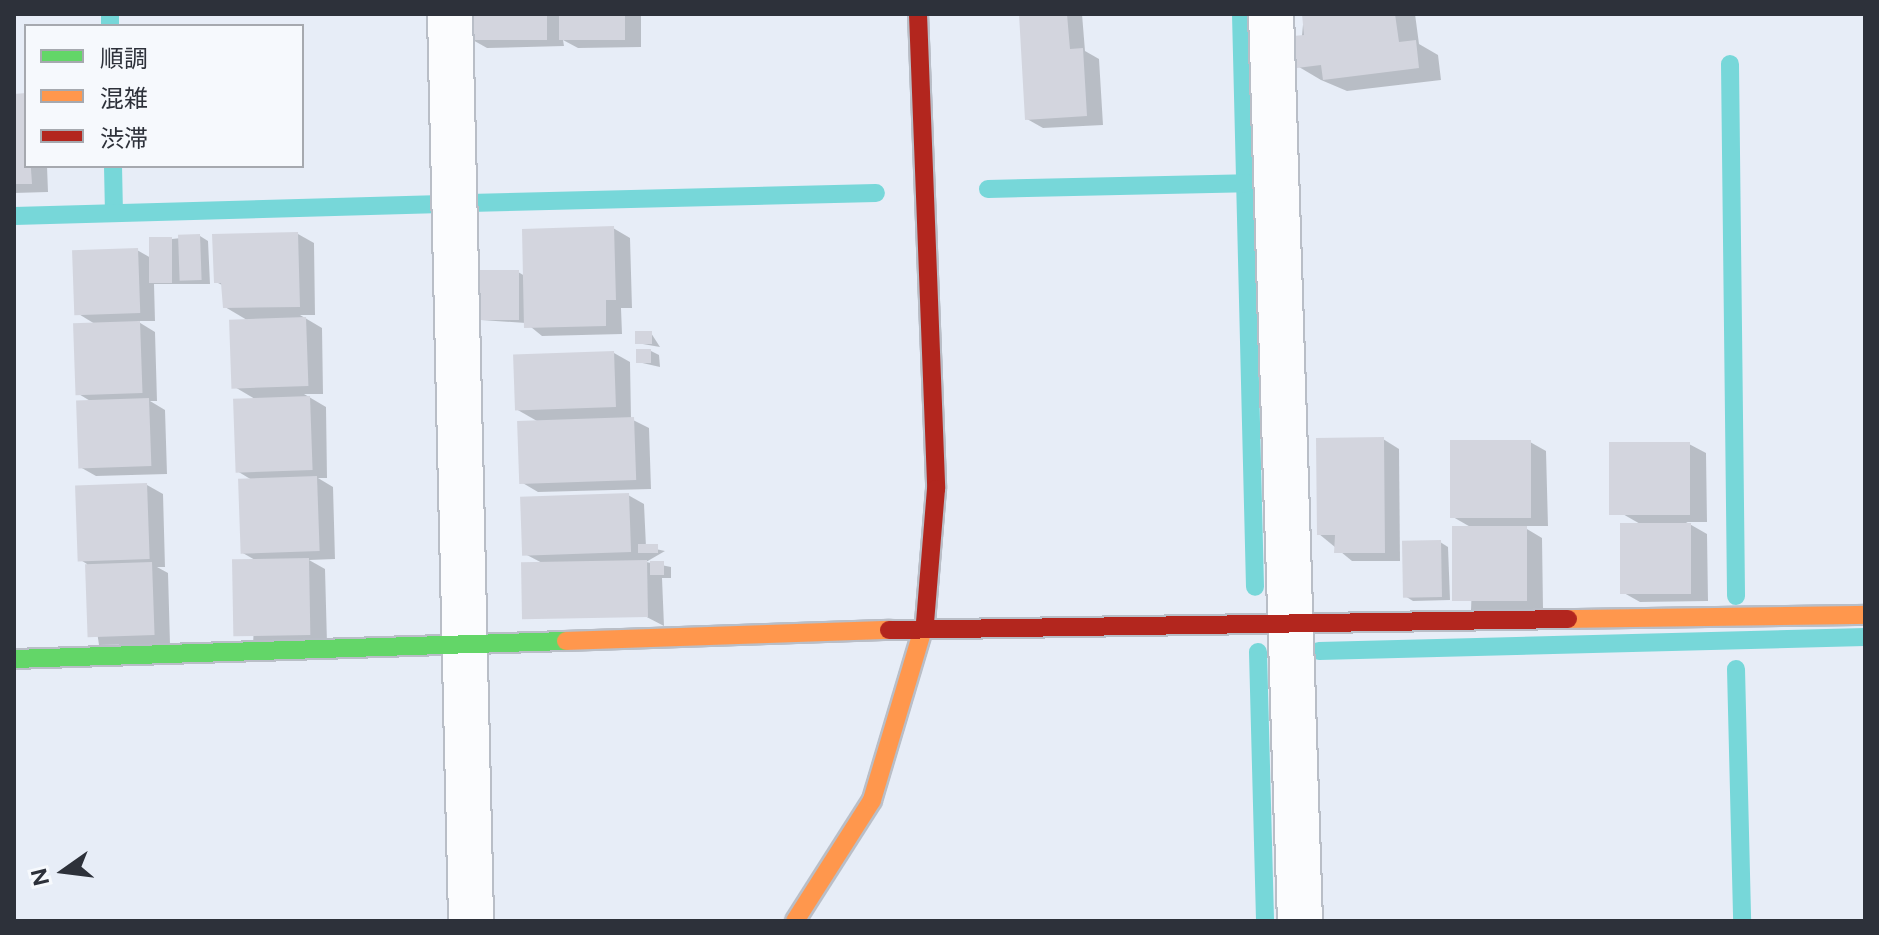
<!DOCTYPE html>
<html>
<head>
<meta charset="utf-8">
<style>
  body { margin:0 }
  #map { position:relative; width:1879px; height:935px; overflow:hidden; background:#e7edf7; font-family:Figtree,"Noto Sans JP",sans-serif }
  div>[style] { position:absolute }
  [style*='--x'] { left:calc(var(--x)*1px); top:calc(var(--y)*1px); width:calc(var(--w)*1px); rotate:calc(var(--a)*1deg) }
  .shadow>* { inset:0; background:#0003 }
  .stream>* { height:18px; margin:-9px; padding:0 9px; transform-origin:9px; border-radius:9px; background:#77d7d9 }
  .building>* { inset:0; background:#d3d5de; transform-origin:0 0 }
  .roads { filter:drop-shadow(2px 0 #b9bec7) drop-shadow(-2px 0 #b9bec7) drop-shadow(0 2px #b9bec7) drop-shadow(0 -2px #b9bec7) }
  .street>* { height:44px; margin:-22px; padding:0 22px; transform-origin:22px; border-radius:22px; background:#fbfcfe }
  .fast>* { height:18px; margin:-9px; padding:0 9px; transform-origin:9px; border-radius:9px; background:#63d668 }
  .slow>* { height:18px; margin:-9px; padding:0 9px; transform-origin:9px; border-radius:9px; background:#ff974d }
  .jam>* { height:18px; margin:-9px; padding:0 9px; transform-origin:9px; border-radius:9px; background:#b3261e }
  span { translate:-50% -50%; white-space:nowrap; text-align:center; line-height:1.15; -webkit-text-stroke:6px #f6f9fd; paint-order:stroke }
  .frame { position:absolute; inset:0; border:16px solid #2d313a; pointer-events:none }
  .legend { position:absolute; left:24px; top:24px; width:280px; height:144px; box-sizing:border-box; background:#f6f9fd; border:2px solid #a6a9af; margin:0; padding:10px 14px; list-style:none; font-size:24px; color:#2d313a }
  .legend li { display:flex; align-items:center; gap:16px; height:40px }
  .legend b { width:40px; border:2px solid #a6a9af }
  .north { position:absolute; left:24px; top:831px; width:80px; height:80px; -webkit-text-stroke:6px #f6f9fd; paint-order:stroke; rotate:256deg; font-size:22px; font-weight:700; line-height:32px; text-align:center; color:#2d313a }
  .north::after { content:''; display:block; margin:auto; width:28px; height:36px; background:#2d313a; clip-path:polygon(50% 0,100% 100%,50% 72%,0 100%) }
</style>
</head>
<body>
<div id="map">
  <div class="shadow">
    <div style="clip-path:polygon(471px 14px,641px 14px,641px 47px,578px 48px,563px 40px,564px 46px,487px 48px,471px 39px)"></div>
    <div style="clip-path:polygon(1021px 14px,1082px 14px,1085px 51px,1099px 59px,1103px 125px,1043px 128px,1027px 119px)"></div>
    <div style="clip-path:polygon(1304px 14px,1415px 14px,1419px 44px,1438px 55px,1441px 80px,1347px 91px,1321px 80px,1299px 67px)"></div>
    <div style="clip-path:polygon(14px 96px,26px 166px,47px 166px,48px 192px,14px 193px)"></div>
    <div style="clip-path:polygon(613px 228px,630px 238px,632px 308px,621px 308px,622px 334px,542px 336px,526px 323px,481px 320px,518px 272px,525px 276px)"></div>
    <div style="clip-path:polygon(298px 234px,314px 243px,315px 315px,300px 315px,322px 328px,323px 394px,304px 394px,326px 407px,327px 478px,318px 478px,333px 487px,335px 559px,309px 560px,325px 569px,327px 643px,253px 645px,257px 561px,241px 552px,252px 480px,237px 471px,255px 399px,233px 386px,247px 320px,225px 307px,224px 286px,216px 282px)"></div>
    <div style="clip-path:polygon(200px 236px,208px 241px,210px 284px,154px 284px,155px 321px,137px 321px,155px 332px,157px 401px,150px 401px,165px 410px,167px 474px,96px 476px,80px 467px,92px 402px,77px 393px,95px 324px,77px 313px,137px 250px,151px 258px,172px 239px)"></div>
    <div style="clip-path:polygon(651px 333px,660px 347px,637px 343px)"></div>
    <div style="clip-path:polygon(651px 351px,659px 355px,660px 367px,638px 362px)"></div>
    <div style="clip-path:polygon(614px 353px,630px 362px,631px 419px,649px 428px,651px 489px,538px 492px,521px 482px,537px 421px,516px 409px)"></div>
    <div style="clip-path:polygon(1383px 439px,1399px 449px,1400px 561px,1352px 561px,1319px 534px)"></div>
    <div style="clip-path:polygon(1530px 442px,1546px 451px,1548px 526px,1522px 526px,1542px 538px,1543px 609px,1471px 610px,1474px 529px,1453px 517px)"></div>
    <div style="clip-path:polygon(1689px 444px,1706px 453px,1707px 522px,1686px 522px,1707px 534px,1708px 601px,1640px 602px,1624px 593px,1642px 525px,1621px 513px)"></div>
    <div style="clip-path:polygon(147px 485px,163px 494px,165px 567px,157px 567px,168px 573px,170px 644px,99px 645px,87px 564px,79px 559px)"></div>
    <div style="clip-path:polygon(628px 495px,644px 504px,646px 547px,665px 551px,646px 562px,671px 567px,671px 578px,662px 578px,664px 626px,523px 553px)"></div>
    <div style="clip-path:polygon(1440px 542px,1448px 547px,1450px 600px,1413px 601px,1405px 596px)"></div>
  </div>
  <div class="stream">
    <div style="--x:110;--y:14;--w:12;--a:90"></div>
    <div style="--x:1241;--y:14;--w:573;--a:88.6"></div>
    <div style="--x:1730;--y:64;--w:532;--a:89.35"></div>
    <div style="--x:113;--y:166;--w:47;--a:88.8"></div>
    <div style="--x:988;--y:189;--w:258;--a:-1.3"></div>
    <div style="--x:469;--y:203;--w:407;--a:-1.4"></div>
    <div style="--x:14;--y:216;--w:419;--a:-1.6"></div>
    <div style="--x:1319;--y:651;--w:546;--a:-1.47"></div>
    <div style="--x:1258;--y:652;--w:269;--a:88.5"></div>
    <div style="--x:1736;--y:669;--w:252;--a:88.6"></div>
  </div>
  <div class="building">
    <div style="left:469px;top:14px;width:78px;height:26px"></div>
    <div style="left:559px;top:14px;width:66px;height:26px"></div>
    <div style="clip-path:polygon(1019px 14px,1067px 14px,1070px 49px,1083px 48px,1087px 116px,1025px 120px)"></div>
    <div style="clip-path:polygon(1302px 14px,1395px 14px,1399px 42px,1416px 40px,1419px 68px,1323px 80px,1321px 65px,1297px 68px,1293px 36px,1304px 35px)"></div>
    <div style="clip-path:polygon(26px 93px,32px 184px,14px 184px,14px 94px)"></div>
    <div style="clip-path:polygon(614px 226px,616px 300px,606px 300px,606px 326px,524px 328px,522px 229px)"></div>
    <div style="clip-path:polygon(298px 232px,300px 307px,223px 308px,221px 283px,214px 283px,212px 234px)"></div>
    <div style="left:200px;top:234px;width:46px;height:22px;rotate:88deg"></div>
    <div style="left:149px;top:237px;width:23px;height:46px"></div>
    <div style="left:138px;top:248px;width:65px;height:66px;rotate:88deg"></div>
    <div style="left:519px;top:270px;width:50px;height:41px;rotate:90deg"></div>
    <div style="left:306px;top:317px;width:69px;height:77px;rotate:88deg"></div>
    <div style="left:140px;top:321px;width:72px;height:67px;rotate:88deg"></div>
    <div style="left:635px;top:331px;width:17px;height:13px"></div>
    <div style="left:636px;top:349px;width:15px;height:14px"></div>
    <div style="left:614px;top:351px;width:56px;height:101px;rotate:88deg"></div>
    <div style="left:310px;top:396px;width:74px;height:77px;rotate:88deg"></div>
    <div style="left:149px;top:398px;width:68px;height:73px;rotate:88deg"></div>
    <div style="left:634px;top:417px;width:63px;height:117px;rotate:88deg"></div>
    <div style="clip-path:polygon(1384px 437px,1385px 553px,1334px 553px,1335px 535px,1317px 535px,1316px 438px)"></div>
    <div style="left:1450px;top:440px;width:81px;height:78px"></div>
    <div style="left:1609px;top:442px;width:81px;height:73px"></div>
    <div style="left:317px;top:476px;width:75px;height:79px;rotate:88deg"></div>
    <div style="left:147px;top:483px;width:76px;height:72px;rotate:88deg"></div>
    <div style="left:629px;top:493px;width:59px;height:109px;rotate:88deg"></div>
    <div style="left:1620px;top:523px;width:71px;height:71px"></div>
    <div style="left:1527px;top:526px;width:75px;height:75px;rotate:90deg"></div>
    <div style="left:1441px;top:540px;width:57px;height:39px;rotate:89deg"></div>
    <div style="left:658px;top:544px;width:9px;height:20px;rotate:90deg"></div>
    <div style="left:309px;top:558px;width:77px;height:77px;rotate:89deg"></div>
    <div style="left:647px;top:560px;width:57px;height:126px;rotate:89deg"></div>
    <div style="left:650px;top:561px;width:14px;height:14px"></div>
    <div style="left:152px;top:562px;width:73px;height:67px;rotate:88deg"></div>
  </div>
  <div class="roads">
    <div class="street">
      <div style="--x:450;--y:14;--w:907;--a:88.67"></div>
      <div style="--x:1271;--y:14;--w:907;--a:88.17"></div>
    </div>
    <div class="fast">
      <div style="--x:14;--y:659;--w:552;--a:-1.87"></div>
    </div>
    <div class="slow">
      <div style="--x:1568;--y:619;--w:297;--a:-0.8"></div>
      <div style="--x:566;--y:641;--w:323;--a:-2"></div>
      <div style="--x:795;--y:921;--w:143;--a:-57.5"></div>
      <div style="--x:872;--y:800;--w:186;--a:-73.4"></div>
    </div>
    <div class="jam">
      <div style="--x:918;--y:14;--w:475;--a:87.8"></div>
      <div style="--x:936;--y:489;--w:133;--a:94.7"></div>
      <div style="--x:889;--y:630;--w:679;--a:-0.93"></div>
    </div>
  </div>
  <div class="frame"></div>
  <ul class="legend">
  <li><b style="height:10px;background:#63d668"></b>順調</li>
  <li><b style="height:10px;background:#ff974d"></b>混雑</li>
  <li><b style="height:10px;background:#b3261e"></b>渋滞</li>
  </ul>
  <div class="north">N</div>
</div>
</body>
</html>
